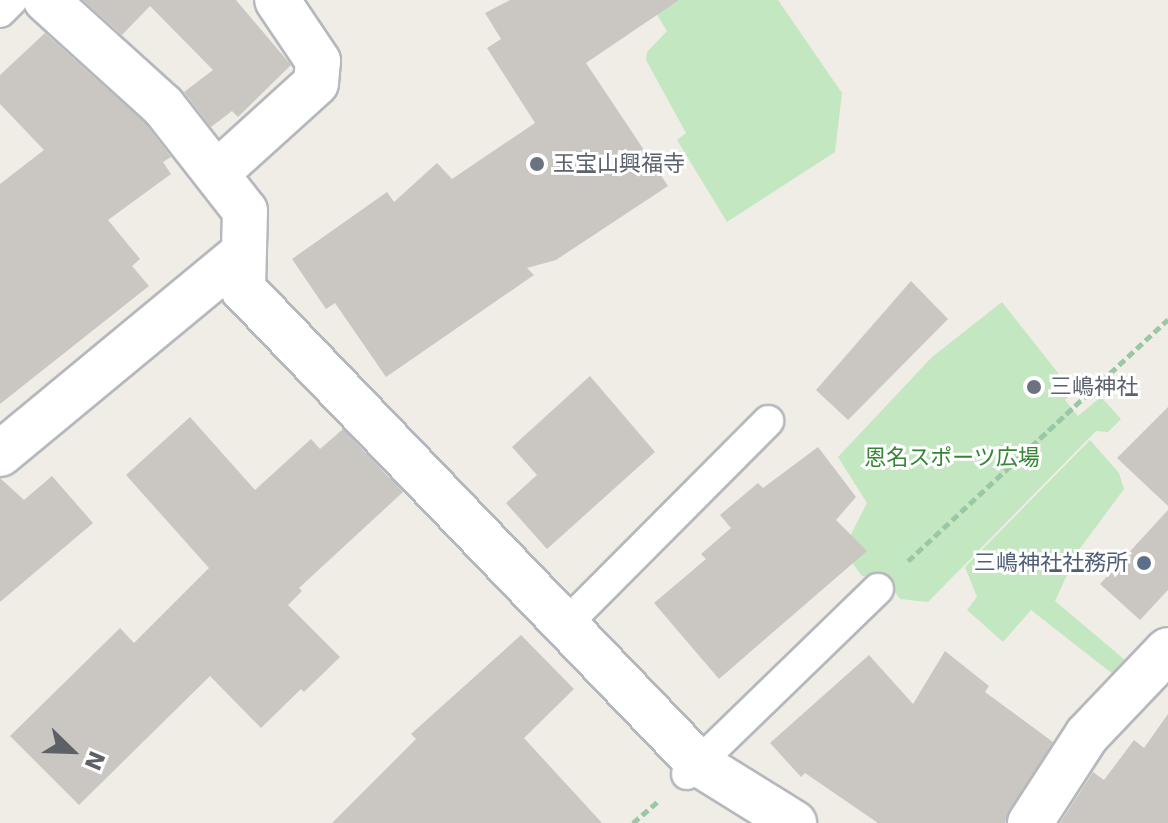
<!DOCTYPE html>
<html>
<head>
<meta charset="utf-8">
<style>
  body { margin:0 }
  #map { position:relative; width:1168px; height:823px; overflow:hidden; background:#efede5; font-family:"DejaVu Sans","Noto Sans JP",sans-serif }
  div>[style] { position:absolute }
  [style*='--x'] { left:calc(var(--x)*1px); top:calc(var(--y)*1px); width:calc(var(--w)*1px); rotate:calc(var(--a)*1deg) }
  .green>* { inset:0; background:#c3e7c1 }
  .building>* { inset:0; background:#cac7c2 }
  .path>* { height:5px; margin-top:-2.5px; transform-origin:0; background:repeating-linear-gradient(90deg,#9ac8a6 0 8px,transparent 0 12px) }
  .roads { filter:drop-shadow(2px 0 #b5b8bc) drop-shadow(-2px 0 #b5b8bc) drop-shadow(0 2px #b5b8bc) drop-shadow(0 -2px #b5b8bc) }
  .lane>* { height:30px; margin:-15px; padding:0 15px; transform-origin:15px; border-radius:15px; background:#fff }
  .street>* { height:44px; margin:-22px; padding:0 22px; transform-origin:22px; border-radius:22px; background:#fff }
  .dots>* { width:22px; height:22px; translate:-50% -50%; box-sizing:border-box; border:4px solid #fff; border-radius:50% }
  span { translate:-50% -50%; white-space:nowrap; text-align:center; line-height:1.15; -webkit-text-stroke:6px #fff; paint-order:stroke }
  .worship-label { font-size:22px; color:#5b616d }
  .left { translate:0 -50%; text-align:left }
  .park-label { font-size:22px; color:#348634 }
  .service-label { font-size:22px; color:#4e5e75 }
  .right { translate:-100% -50%; text-align:right }
  .north { position:absolute; left:32px; top:711px; width:80px; height:80px; -webkit-text-stroke:6px #fff; paint-order:stroke; rotate:113deg; font-size:22px; font-weight:700; line-height:32px; text-align:center; color:#5d6166 }
  .north::after { content:''; display:block; margin:auto; width:28px; height:36px; background:#5d6166; clip-path:polygon(50% 0,100% 100%,50% 72%,0 100%) }
</style>
</head>
<body>
<div id="map">
  <div class="green">
    <div style="clip-path:polygon(648px 0,778px 0,842px 93px,835px 152px,727px 222px,677px 140px,686px 133px,646px 60px,647px 52px,667px 31px)"></div>
    <div style="clip-path:polygon(1002px 302px,1073px 392px,1065px 400px,1078px 416px,1101px 397px,1121px 419px,1108px 432px,1096px 431px,928px 602px,900px 599px,884px 577px,862px 576px,843px 550px,867px 503px,838px 457px,932px 357px)"></div>
    <div style="clip-path:polygon(1090px 440px,1119px 473px,1124px 489px,1078px 551px,1055px 601px,1125px 660px,1114px 675px,1031px 610px,1003px 642px,967px 610px,977px 597px,965px 567px)"></div>
  </div>
  <div class="building">
    <div style="clip-path:polygon(83px 0,236px 0,291px 65px,238px 117px,232px 111px,211px 127px,184px 92px,213px 70px,150px 6px,122px 35px)"></div>
    <div style="clip-path:polygon(510px 0,679px 0,586px 63px,668px 186px,556px 260px,527px 268px,534px 275px,386px 377px,335px 303px,326px 309px,292px 259px,387px 192px,394px 202px,437px 163px,452px 179px,535px 123px,487px 48px,501px 39px,485px 13px)"></div>
    <div style="clip-path:polygon(45px 33px,145px 123px,171px 157px,163px 162px,171px 174px,108px 220px,140px 259px,132px 266px,149px 286px,0 404px,0 184px,44px 150px,0 104px,0 75px)"></div>
    <div style="clip-path:polygon(911px 281px,948px 319px,848px 420px,816px 390px)"></div>
    <div style="clip-path:polygon(590px 376px,655px 452px,547px 549px,506px 503px,537px 475px,512px 447px)"></div>
    <div style="clip-path:polygon(1168px 407px,1168px 506px,1117px 458px)"></div>
    <div style="clip-path:polygon(190px 417px,255px 490px,311px 439px,320px 449px,343px 429px,403px 492px,299px 588px,302px 591px,288px 605px,340px 657px,304px 692px,301px 689px,261px 728px,210px 676px,79px 805px,10px 736px,120px 628px,134px 643px,209px 568px,126px 475px)"></div>
    <div style="clip-path:polygon(818px 447px,856px 497px,836px 520px,867px 551px,719px 679px,654px 603px,706px 559px,701px 554px,731px 528px,720px 515px,758px 483px,763px 488px)"></div>
    <div style="clip-path:polygon(52px 476px,93px 523px,0 602px,0 478px,24px 500px)"></div>
    <div style="clip-path:polygon(1168px 510px,1168px 590px,1140px 620px,1100px 584px)"></div>
    <div style="clip-path:polygon(521px 635px,574px 689px,524px 738px,602px 823px,332px 823px,416px 739px,411px 734px)"></div>
    <div style="clip-path:polygon(945px 651px,989px 686px,985px 692px,1053px 742px,1005px 823px,878px 823px,805px 773px,801px 777px,770px 743px,869px 655px,913px 704px)"></div>
    <div style="clip-path:polygon(1168px 714px,1168px 823px,1060px 823px,1093px 772px,1104px 780px,1134px 740px,1144px 748px)"></div>
  </div>
  <div class="path">
    <div style="--x:908;--y:561;--w:355;--a:-42.9"></div>
    <div style="--x:633;--y:823;--w:33;--a:-41"></div>
  </div>
  <div class="roads">
    <div class="lane">
      <div style="--x:0;--y:12;--w:17;--a:-45"></div>
      <div style="--x:565;--y:625;--w:288;--a:-45.1"></div>
      <div style="--x:687;--y:774;--w:266;--a:-44.1"></div>
    </div>
    <div class="street">
      <div style="--x:46;--y:0;--w:158;--a:42.2"></div>
      <div style="--x:163;--y:106;--w:133;--a:52"></div>
      <div style="--x:245;--y:211;--w:78;--a:91.5"></div>
      <div style="--x:243;--y:289;--w:658;--a:46.17"></div>
      <div style="--x:699;--y:764;--w:112;--a:31.8"></div>
      <div style="--x:218;--y:172;--w:132;--a:-42.2"></div>
      <div style="--x:316;--y:83;--w:22;--a:-85"></div>
      <div style="--x:318;--y:61;--w:73;--a:-123.9"></div>
      <div style="--x:0;--y:454;--w:315;--a:-39.6"></div>
      <div style="--x:1030;--y:823;--w:105;--a:-57.1"></div>
      <div style="--x:1087;--y:735;--w:117;--a:-46.4"></div>
    </div>
  </div>
  <div class="dots">
    <div style="left:537px;top:164px;background:#6b7280"></div>
    <div style="left:1034px;top:387px;background:#6b7280"></div>
    <div style="left:1144px;top:563px;background:#5c6f8a"></div>
  </div>
  <div class="worship-label">
    <span class="left" style="left:553px;top:164px">玉宝山興福寺</span>
    <span class="left" style="left:1050px;top:387px">三嶋神社</span>
  </div>
  <div class="park-label">
    <span style="left:952px;top:458px">恩名スポーツ広場</span>
  </div>
  <div class="service-label">
    <span class="right" style="left:1128px;top:563px">三嶋神社社務所</span>
  </div>
  <div class="north">N</div>
</div>
</body>
</html>
